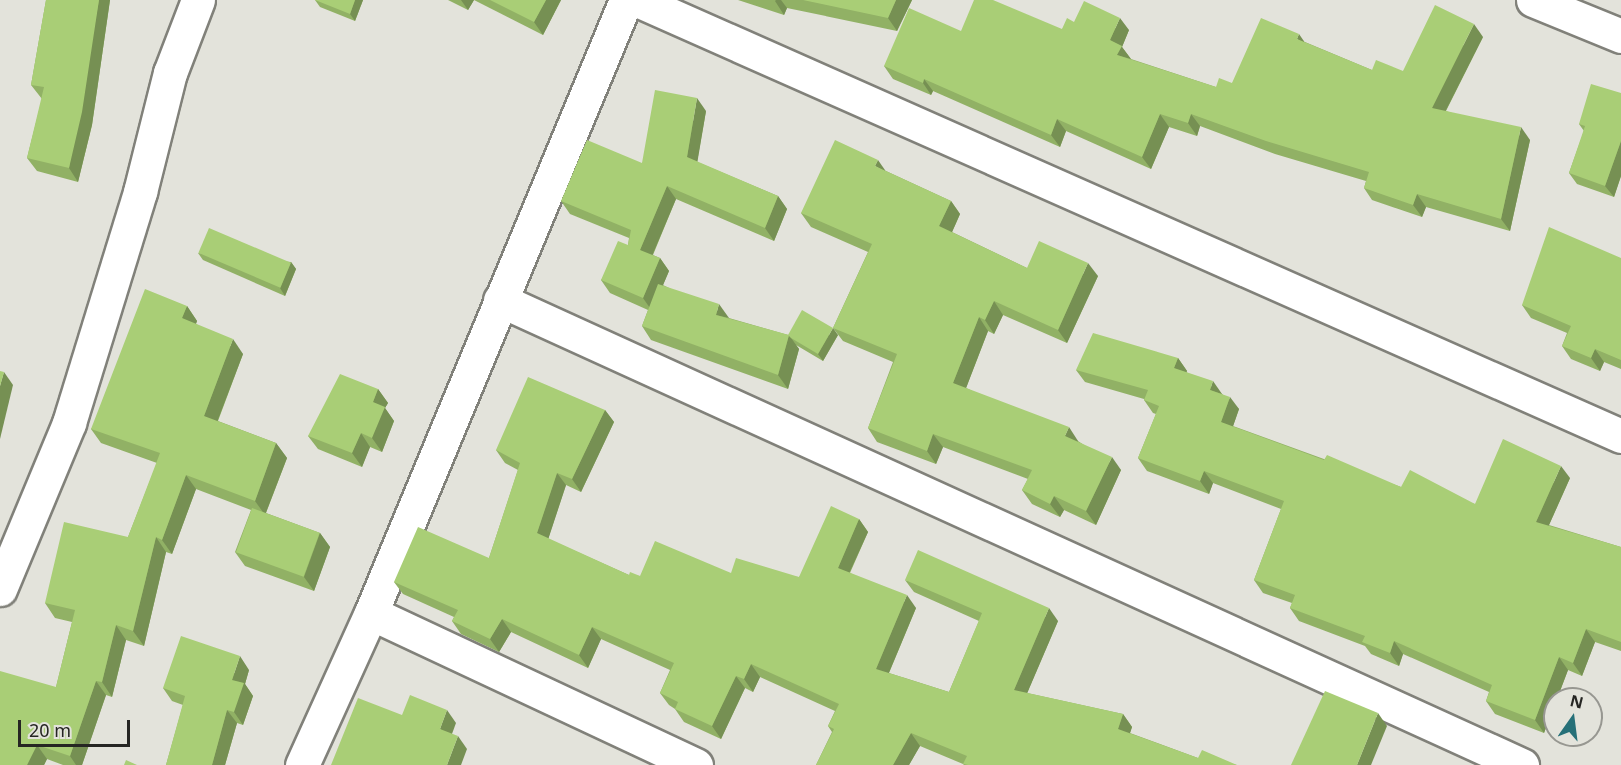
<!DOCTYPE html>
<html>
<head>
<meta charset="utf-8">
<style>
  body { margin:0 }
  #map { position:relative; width:1621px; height:765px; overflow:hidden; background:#e3e3db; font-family:"Noto Sans",sans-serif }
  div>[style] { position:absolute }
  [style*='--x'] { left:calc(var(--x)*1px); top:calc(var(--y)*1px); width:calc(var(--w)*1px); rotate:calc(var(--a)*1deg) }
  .roads { filter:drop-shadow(2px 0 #81817a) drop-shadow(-2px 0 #81817a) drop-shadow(0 2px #81817a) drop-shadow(0 -2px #81817a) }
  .street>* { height:33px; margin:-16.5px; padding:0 16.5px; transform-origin:16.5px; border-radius:16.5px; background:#fff }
  .wall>* { inset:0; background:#91b165 }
  .shaded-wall>* { inset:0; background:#769053 }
  .building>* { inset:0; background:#a9ce76; transform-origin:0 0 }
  span { translate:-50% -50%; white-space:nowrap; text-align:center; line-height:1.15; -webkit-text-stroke:4.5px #e3e3db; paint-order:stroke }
  .north { position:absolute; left:1543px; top:687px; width:60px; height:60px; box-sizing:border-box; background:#e3e3db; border:2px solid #979791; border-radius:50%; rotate:14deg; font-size:16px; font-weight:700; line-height:24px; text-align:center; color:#262623 }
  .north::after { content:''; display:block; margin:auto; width:21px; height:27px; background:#267078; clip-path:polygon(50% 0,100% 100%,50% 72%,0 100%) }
  .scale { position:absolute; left:18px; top:720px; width:112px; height:27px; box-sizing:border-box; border:3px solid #262623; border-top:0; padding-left:8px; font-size:18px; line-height:21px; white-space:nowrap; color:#262623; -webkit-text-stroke:4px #e3e3db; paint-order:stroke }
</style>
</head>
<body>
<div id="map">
  <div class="roads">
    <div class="street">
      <div style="--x:637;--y:0;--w:1076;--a:23.9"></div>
      <div style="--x:1533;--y:0;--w:95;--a:22.2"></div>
      <div style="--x:500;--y:300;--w:1123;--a:24.47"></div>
      <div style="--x:0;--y:589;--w:180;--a:-67.4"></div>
      <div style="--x:69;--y:423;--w:242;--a:-72.9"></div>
      <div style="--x:140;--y:192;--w:123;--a:-75.9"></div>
      <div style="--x:170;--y:73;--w:78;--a:-69"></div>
      <div style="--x:371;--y:613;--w:359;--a:25.1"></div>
      <div style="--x:302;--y:765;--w:167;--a:-65.6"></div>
      <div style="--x:371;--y:613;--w:664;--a:-67.41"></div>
    </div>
  </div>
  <div class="wall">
    <div style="clip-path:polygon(46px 0,110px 0,92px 125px,78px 182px,37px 171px,27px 158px,42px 99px,31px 85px)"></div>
    <div style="clip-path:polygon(315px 0,363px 0,355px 21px,320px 7px)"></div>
    <div style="clip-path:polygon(448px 0,474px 0,468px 10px)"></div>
    <div style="clip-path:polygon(474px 0,561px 0,543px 35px)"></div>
    <div style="clip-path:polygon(738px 0,912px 0,897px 31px,787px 8px,784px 15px)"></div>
    <div style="clip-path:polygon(1074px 22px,1129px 30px,1122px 47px,1131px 59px,1216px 87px,1232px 83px,1305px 42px,1372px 70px,1403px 71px,1483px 37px,1446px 111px,1530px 140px,1510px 231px,1426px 207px,1422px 217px,1372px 200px,1364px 188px,1366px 181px,1275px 154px,1200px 126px,1197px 136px,1169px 127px,1151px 169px,1066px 131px,1060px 147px,933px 91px,931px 95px,893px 79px,884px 66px,961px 31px,1062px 29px)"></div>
    <div style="clip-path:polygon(1621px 93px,1621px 176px,1614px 197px,1577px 184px,1569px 173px,1584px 131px,1579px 124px)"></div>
    <div style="clip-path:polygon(706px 111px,697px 162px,778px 196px,787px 209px,774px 241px,676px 199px,653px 255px,660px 258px,669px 271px,663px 285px,729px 318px,788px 335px,838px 335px,823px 361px,796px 345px,799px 349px,788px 389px,651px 340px,642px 326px,648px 310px,610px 293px,601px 280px,628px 245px,629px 238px,570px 214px,561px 201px,642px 163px)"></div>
    <div style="clip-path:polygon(886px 171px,951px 201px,960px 214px,952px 232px,1027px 268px,1098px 276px,1067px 343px,1003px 315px,994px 334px,988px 331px,966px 388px,1078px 441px,1121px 470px,1096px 525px,1064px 510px,1060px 517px,1032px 504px,1022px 490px,1028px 479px,943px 447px,936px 464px,877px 442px,868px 428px,893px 362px,843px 341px,833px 328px,868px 252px,811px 227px,801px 213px)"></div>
    <div style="clip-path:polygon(198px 253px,291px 262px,296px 269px,285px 296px,203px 260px)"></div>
    <div style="clip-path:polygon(1621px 258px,1621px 369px,1604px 362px,1600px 371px,1571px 359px,1562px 346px,1567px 333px,1531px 318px,1522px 305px)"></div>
    <div style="clip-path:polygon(187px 306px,197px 321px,196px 324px,243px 354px,218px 421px,276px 443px,287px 458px,266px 513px,320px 533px,330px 547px,314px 591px,245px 566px,235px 552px,251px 510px,196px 489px,172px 554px,166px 552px,144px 646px,126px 640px,112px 697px,106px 695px,82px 765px,63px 765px,47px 759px,44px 765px,0 765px,56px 687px,72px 622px,55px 618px,45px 603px,128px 537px,157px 463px,101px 443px,91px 429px)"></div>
    <div style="clip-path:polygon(1178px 358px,1187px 371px,1186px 372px,1221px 393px,1239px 409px,1233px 426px,1401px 487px,1475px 504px,1570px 478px,1549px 525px,1621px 547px,1621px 651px,1595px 642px,1582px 676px,1568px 670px,1557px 699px,1555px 699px,1555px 704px,1544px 733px,1495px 714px,1486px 701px,1489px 692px,1403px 654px,1399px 666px,1371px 654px,1365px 646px,1299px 621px,1290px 608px,1292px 603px,1263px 593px,1254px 580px,1281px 509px,1213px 483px,1209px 494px,1147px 471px,1138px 458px,1156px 414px,1153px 413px,1144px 400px,1144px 399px,1085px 382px,1076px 370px)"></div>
    <div style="clip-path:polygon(378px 389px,388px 403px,385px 408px,394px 421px,382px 452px,370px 447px,362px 467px,318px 449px,308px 436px)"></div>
    <div style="clip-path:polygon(605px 410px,614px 422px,581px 492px,566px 485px,548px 539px,629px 575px,640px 576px,731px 573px,799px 577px,859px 519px,868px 532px,850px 573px,916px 608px,889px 673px,949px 692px,979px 621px,914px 592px,905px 580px,1058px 621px,1027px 693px,1123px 714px,1132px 727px,1130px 733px,1198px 758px,1237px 765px,964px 765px,963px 764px,920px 746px,909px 765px,816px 765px,832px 732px,828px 726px,835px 711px,760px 677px,753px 692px,745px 688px,721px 739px,684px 722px,675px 709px,669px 705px,660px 693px,670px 670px,601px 639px,588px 668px,511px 632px,499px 652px,461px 634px,452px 621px,454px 617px,403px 594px,394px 582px,489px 558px,518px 470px,505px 463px,496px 450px)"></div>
    <div style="clip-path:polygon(249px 670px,245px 684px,253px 696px,243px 725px,237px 723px,225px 765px,166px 765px,183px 705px,172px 701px,163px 688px)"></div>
  </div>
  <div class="shaded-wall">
    <div style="clip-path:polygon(99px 0,110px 0,92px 125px,78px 182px,69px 168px)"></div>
    <div style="clip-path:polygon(355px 0,363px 0,355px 21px,350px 14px)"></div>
    <div style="clip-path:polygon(461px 0,474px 0,468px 10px)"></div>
    <div style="clip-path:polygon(546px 0,561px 0,543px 35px,534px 22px)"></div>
    <div style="clip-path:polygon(776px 0,781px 0,787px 8px,784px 15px,775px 1px)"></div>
    <div style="clip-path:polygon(896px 0,912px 0,897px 31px,888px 18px)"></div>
    <div style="clip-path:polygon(1120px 18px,1129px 30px,1122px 47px,1131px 59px,1117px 55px,1110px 40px)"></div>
    <div style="clip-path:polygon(1474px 24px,1483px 37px,1441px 120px,1432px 108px)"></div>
    <div style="clip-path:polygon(1299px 34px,1308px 47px,1297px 39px)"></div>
    <div style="clip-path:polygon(924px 79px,933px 91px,931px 95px,923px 83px)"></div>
    <div style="clip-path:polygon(697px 98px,706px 111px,696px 170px,687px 157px)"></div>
    <div style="clip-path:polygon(1160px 114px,1169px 127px,1151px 169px,1142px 157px)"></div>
    <div style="clip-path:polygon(1191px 114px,1200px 126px,1197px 136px,1188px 123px)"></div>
    <div style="clip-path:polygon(1057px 119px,1066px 131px,1060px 147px,1051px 135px)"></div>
    <div style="clip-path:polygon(1521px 127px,1530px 140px,1510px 231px,1501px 219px)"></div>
    <div style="clip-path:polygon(1621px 141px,1621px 176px,1614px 197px,1605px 186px)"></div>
    <div style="clip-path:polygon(878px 160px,887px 173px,875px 166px)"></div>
    <div style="clip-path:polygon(667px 186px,676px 199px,649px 263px,640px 250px)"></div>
    <div style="clip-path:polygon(1417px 194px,1426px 207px,1422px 217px,1413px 205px)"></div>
    <div style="clip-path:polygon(778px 196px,787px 209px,774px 241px,765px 228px)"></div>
    <div style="clip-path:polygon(951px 201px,960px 214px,949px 239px,939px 226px)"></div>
    <div style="clip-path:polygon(660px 258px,669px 271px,652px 311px,643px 298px)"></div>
    <div style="clip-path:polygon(291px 262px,296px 269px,285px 296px,280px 288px)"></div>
    <div style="clip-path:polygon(1088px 263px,1098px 276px,1067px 343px,1058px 330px)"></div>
    <div style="clip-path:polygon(994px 301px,1003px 315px,994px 334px,985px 320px)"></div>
    <div style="clip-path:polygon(719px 304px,729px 318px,716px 315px)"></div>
    <div style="clip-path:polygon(187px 306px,197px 321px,192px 333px,182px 318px)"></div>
    <div style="clip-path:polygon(979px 317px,988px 331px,963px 396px,953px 383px)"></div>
    <div style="clip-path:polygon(833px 328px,838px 335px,823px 361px,818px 354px)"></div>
    <div style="clip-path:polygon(789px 335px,799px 349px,788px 389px,778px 375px)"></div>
    <div style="clip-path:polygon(233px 339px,243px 354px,214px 430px,204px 416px)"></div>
    <div style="clip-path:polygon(1595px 349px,1604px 362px,1600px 371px,1591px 358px)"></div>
    <div style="clip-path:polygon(1178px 358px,1187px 371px,1183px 380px,1174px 368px)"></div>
    <div style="clip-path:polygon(4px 372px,13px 385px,0 439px,0 386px)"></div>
    <div style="clip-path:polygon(1213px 381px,1222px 394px,1210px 390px)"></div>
    <div style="clip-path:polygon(378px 389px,388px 403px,385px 408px,394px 421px,382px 452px,372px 438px,373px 402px)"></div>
    <div style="clip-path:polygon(1230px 397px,1239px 409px,1230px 435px,1221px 422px)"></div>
    <div style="clip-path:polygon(605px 410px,614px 422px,581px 492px,572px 479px)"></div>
    <div style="clip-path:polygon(1069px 427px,1078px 441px,1074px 449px,1065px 436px)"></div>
    <div style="clip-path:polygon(361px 433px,370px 447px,362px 467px,352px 453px)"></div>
    <div style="clip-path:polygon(933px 434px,943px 447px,936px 464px,927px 451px)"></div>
    <div style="clip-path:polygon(276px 443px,287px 458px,265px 515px,255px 501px)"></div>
    <div style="clip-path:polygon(1112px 457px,1121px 470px,1096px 525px,1086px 511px)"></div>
    <div style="clip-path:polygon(1561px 466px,1570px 478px,1545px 534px,1536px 522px)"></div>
    <div style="clip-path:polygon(1204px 471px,1213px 483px,1209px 494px,1200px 481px)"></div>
    <div style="clip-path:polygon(557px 473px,566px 485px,546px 546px,537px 533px)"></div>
    <div style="clip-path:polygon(186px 475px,196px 489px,172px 554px,162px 540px)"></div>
    <div style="clip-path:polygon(1054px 496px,1064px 510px,1060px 517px,1050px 504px)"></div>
    <div style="clip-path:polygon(859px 519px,868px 532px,846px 580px,838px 568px)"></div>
    <div style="clip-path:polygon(320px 533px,330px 547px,314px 591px,304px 577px)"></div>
    <div style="clip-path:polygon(156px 537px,166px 552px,144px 646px,133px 631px)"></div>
    <div style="clip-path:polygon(907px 595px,916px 608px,885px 682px,876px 669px)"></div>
    <div style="clip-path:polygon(1049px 608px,1058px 621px,1023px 703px,1014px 690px)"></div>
    <div style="clip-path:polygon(502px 619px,511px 632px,499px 652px,490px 639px)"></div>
    <div style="clip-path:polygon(116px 625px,126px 640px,112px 697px,102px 682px)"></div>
    <div style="clip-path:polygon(592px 627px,601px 639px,588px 668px,579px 655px)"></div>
    <div style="clip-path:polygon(1586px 629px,1595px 642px,1582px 676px,1573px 663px)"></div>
    <div style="clip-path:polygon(1394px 641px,1403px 654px,1399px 666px,1390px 653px)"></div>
    <div style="clip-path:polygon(240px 656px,249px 670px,245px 684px,253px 696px,243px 725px,234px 712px,232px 680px)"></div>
    <div style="clip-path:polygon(1559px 657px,1568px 670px,1557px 699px,1555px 699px,1555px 704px,1544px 733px,1535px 720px)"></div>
    <div style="clip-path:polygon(751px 664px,760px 677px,753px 692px,744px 679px)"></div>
    <div style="clip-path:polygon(736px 676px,745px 688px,721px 739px,712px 726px)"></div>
    <div style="clip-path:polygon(96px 681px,106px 695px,82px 765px,76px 765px,70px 756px)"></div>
    <div style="clip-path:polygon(227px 710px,237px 723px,225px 765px,212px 765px)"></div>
    <div style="clip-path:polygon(447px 710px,456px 723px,449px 742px,440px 729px)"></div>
    <div style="clip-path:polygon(1378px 713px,1387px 726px,1371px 765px,1357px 765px)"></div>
    <div style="clip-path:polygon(1123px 714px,1132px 727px,1127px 742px,1118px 729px)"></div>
    <div style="clip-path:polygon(911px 733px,920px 746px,909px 765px,893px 765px)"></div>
    <div style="clip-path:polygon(458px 736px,467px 749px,461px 765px,447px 765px)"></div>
    <div style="clip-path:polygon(37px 745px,47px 759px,44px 765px,27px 765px)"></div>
  </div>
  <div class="building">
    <div style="clip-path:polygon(46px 0,99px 0,82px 112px,69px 168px,27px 158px,44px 87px,31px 85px)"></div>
    <div style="clip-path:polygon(315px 0,355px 0,350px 14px)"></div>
    <div style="clip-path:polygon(490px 0,546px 0,534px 22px)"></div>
    <div style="clip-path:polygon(803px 0,896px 0,888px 18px)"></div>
    <div style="clip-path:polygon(974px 0,993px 0,1062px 29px,1067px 18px,1074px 22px,1084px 1px,1120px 18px,1110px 40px,1122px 46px,1117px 55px,1216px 87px,1219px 78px,1232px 83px,1261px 18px,1299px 34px,1297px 39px,1372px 70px,1376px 60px,1403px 71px,1435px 5px,1474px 24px,1432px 108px,1521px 127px,1501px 219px,1417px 194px,1413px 205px,1364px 188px,1369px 172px,1266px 141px,1191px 114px,1188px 123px,1160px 114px,1142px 157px,1057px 119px,1051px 135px,924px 79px,923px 83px,884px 66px,909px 8px,961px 31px)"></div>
    <div style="clip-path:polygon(1591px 84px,1621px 93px,1621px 141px,1605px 186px,1569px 173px,1585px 126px,1579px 124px)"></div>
    <div style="clip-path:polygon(655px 90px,697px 98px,687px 157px,778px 196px,765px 228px,667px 186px,640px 250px,660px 258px,643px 298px,601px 280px,618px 241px,628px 245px,631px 230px,561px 201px,587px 140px,642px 163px)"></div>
    <div style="clip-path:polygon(835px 140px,878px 160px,875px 166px,951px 201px,939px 226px,1027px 268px,1039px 241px,1088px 263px,1058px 330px,994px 301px,985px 320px,979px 317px,953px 383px,1069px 427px,1065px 436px,1112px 457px,1086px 511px,1054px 496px,1050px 504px,1022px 490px,1032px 470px,933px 434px,927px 451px,868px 428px,897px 354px,833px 328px,872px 244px,801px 213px)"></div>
    <div style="clip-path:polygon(1549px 227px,1621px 258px,1621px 360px,1595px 349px,1591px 358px,1562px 346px,1571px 326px,1522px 305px)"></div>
    <div style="left:209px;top:228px;width:89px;height:27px;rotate:23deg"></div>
    <div style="clip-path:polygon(658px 284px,719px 304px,716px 315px,789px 335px,778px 375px,642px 326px)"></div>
    <div style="clip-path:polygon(145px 289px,187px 306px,182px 318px,233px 339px,204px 416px,276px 443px,255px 501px,186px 475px,162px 540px,156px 537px,133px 631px,116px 625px,102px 682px,96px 681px,70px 756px,37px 745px,27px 765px,0 765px,0 671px,56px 687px,75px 610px,45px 603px,64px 522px,128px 537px,160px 453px,91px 429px)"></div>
    <div style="clip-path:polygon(802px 310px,833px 328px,818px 354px,791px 338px,788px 335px)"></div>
    <div style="clip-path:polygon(1093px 333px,1178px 358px,1174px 368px,1213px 381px,1210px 390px,1230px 397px,1221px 422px,1324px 460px,1327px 455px,1401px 487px,1410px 470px,1475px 504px,1503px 439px,1561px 466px,1536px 522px,1621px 547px,1621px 642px,1586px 629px,1573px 663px,1559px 657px,1535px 720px,1486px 701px,1492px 685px,1394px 641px,1390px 653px,1362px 642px,1365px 636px,1290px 608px,1295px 595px,1254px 580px,1284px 501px,1204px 471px,1200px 481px,1138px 458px,1159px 406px,1144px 400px,1148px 390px,1076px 370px)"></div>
    <div style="clip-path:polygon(0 371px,4px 372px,0 386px)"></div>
    <div style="clip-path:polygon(340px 374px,378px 389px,373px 402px,385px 407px,372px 438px,361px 433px,352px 453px,308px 436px)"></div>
    <div style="clip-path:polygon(528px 377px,605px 410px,572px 479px,557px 473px,537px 533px,629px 575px,630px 572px,640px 576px,655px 541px,731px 573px,736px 558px,799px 577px,831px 506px,859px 519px,838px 568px,907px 595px,876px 669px,949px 692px,982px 613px,905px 580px,918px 550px,1049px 608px,1014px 690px,1123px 714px,1118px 729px,1198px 758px,1202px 750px,1237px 765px,968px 765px,963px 764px,967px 756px,911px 733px,893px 765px,816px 765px,834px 729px,828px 726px,839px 704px,751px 664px,744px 679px,736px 676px,712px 726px,675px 709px,678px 702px,660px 693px,674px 663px,592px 627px,579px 655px,502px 619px,490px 639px,452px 621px,458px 610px,394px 582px,418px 527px,489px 558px,520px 463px,496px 450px)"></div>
    <div style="left:252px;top:508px;width:72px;height:47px;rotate:20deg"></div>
    <div style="clip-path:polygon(181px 636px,240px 656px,232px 680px,244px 683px,234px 712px,227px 710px,212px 765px,166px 765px,185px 696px,163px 688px)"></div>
    <div style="clip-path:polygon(1325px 691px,1378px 713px,1357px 765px,1291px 765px)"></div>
    <div style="clip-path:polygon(410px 695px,447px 710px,440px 729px,458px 736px,447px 765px,331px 765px,358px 698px,402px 715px)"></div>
    <div style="clip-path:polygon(126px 760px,137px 765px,124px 765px)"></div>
  </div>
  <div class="north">N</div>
  <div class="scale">20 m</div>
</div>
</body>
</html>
